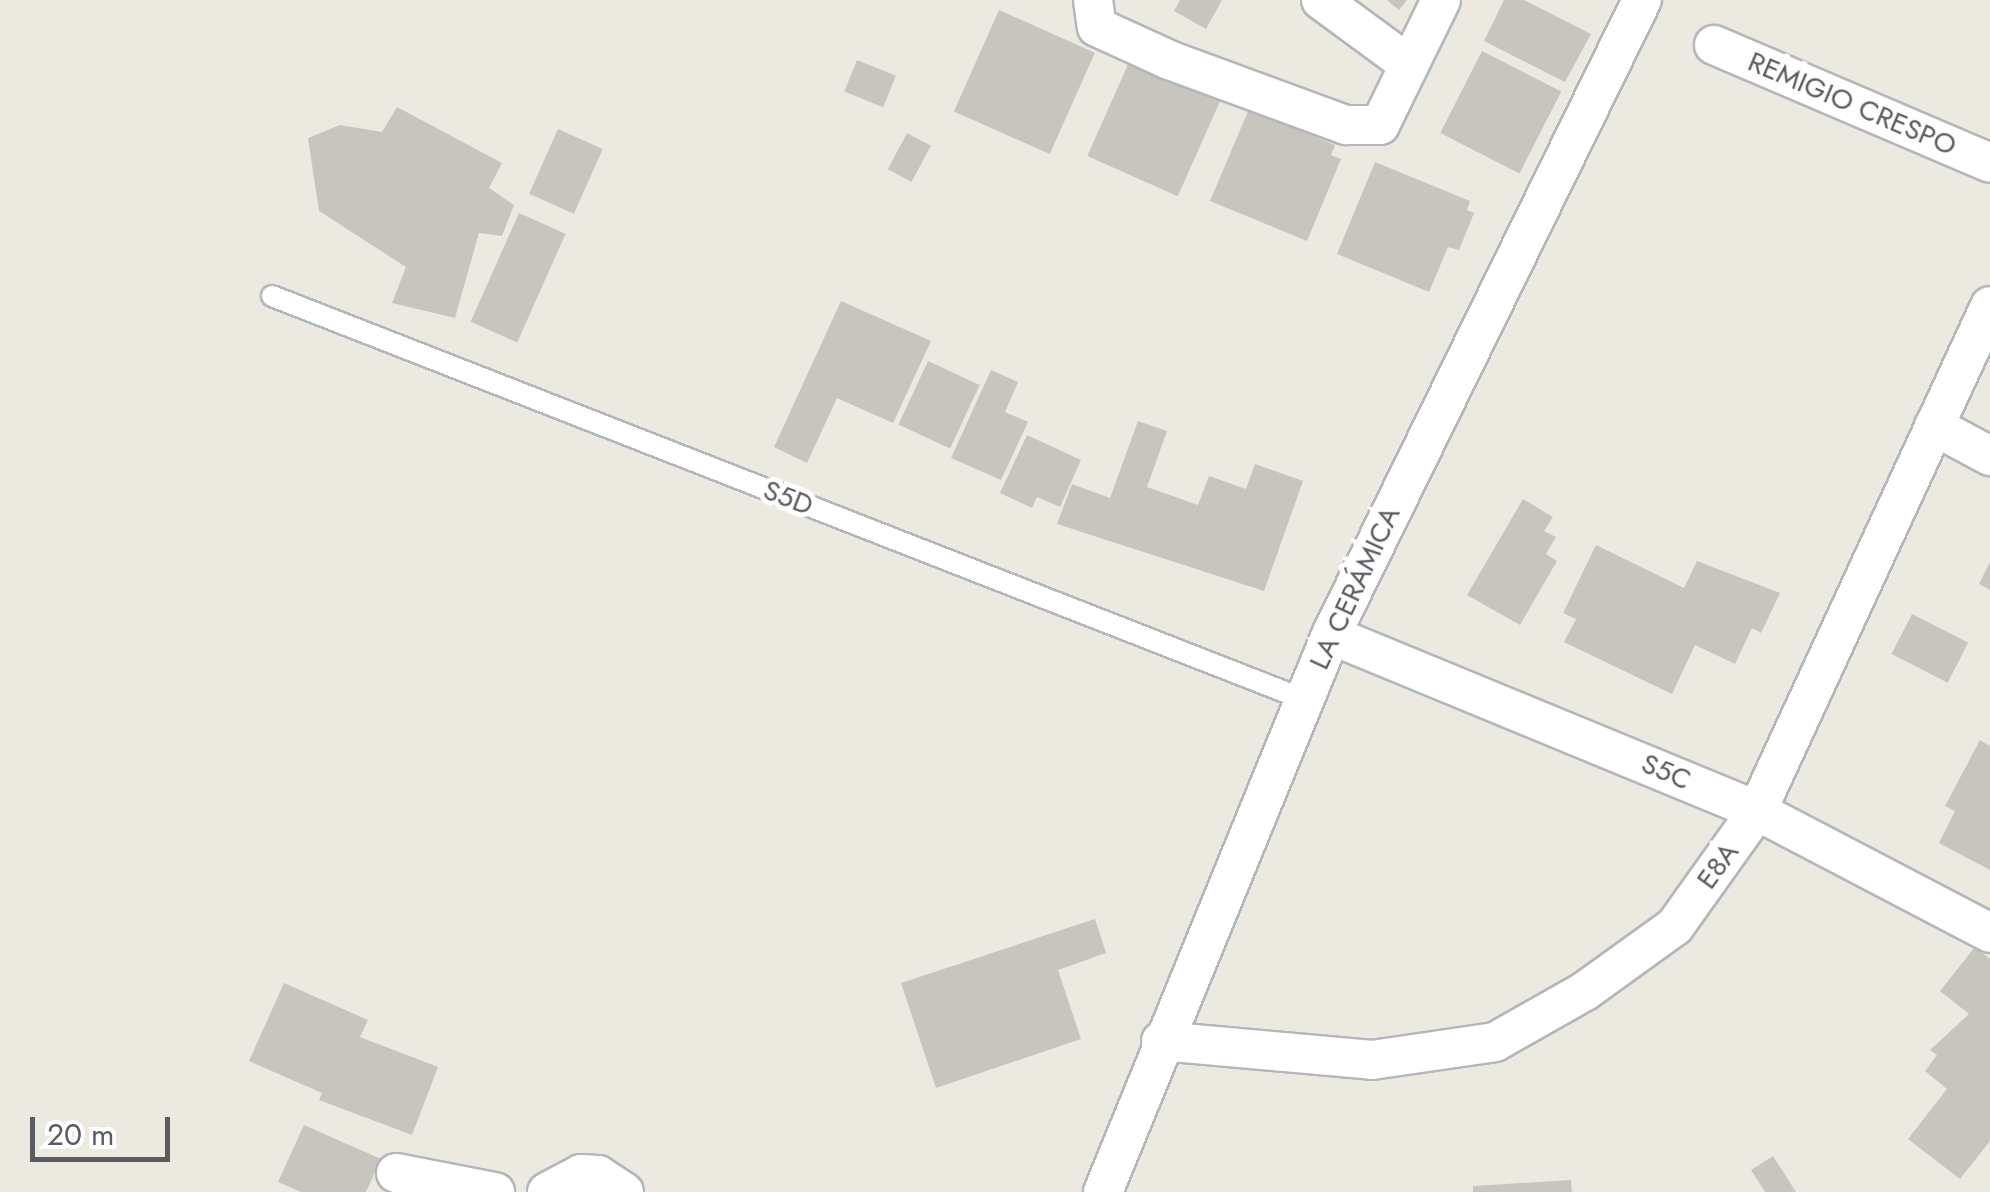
<!DOCTYPE html>
<html>
<head>
<meta charset="utf-8">
<style>
  body { margin:0 }
  #map { position:relative; width:1990px; height:1192px; overflow:hidden; background:#ebe9e0; font-family:Jost,sans-serif }
  div>[style] { position:absolute }
  [style*='--x'] { left:calc(var(--x)*1px); top:calc(var(--y)*1px); width:calc(var(--w)*1px); rotate:calc(var(--a)*1deg) }
  .building>* { inset:0; background:#c8c5bf; transform-origin:0 0 }
  .roads { filter:drop-shadow(2px 0 #b3b6ba) drop-shadow(-2px 0 #b3b6ba) drop-shadow(0 2px #b3b6ba) drop-shadow(0 -2px #b3b6ba) }
  .service>* { height:20px; margin:-10px; padding:0 10px; transform-origin:10px; border-radius:10px; background:#fff }
  .minor>* { height:38px; margin:-19px; padding:0 19px; transform-origin:19px; border-radius:19px; background:#fff }
  span { translate:-50% -50%; white-space:nowrap; text-align:center; line-height:1.15; -webkit-text-stroke:10px #fff; paint-order:stroke }
  .street-label { font-size:28px; color:#595c60 }
  .scale { position:absolute; left:30px; top:1117px; width:140px; height:45px; box-sizing:border-box; border:5px solid #595c60; border-top:0; padding-left:12px; font-size:30px; line-height:35px; white-space:nowrap; color:#595c60; -webkit-text-stroke:8px #fff; paint-order:stroke }
</style>
</head>
<body>
<div id="map">
  <div class="building">
    <div style="clip-path:polygon(1180px 0,1222px 0,1206px 29px,1174px 11px)"></div>
    <div style="clip-path:polygon(1387px 0,1407px 0,1399px 10px)"></div>
    <div style="clip-path:polygon(1504px 0,1524px 0,1591px 34px,1565px 82px,1484px 41px)"></div>
    <div style="left:999px;top:10px;width:105px;height:111px;rotate:24deg"></div>
    <div style="left:1482px;top:51px;width:89px;height:92px;rotate:27deg"></div>
    <div style="left:857px;top:60px;width:42px;height:34px;rotate:22deg"></div>
    <div style="left:1130px;top:60px;width:99px;height:105px;rotate:24deg"></div>
    <div style="clip-path:polygon(397px 107px,502px 163px,489px 188px,514px 205px,502px 236px,479px 233px,455px 318px,392px 303px,406px 267px,319px 211px,308px 138px,340px 125px,382px 132px)"></div>
    <div style="clip-path:polygon(1249px 109px,1335px 145px,1331px 155px,1341px 159px,1307px 241px,1210px 201px)"></div>
    <div style="left:558px;top:129px;width:49px;height:71px;rotate:24deg"></div>
    <div style="left:907px;top:133px;width:27px;height:41px;rotate:28deg"></div>
    <div style="clip-path:polygon(1375px 162px,1470px 201px,1467px 210px,1474px 213px,1459px 250px,1448px 247px,1429px 292px,1337px 254px)"></div>
    <div style="left:519px;top:213px;width:51px;height:119px;rotate:24deg"></div>
    <div style="clip-path:polygon(841px 301px,931px 341px,893px 423px,837px 398px,807px 463px,774px 447px)"></div>
    <div style="left:928px;top:361px;width:57px;height:70px;rotate:25deg"></div>
    <div style="clip-path:polygon(991px 370px,1018px 382px,1005px 412px,1028px 422px,1001px 480px,951px 458px)"></div>
    <div style="clip-path:polygon(1138px 421px,1167px 431px,1147px 487px,1198px 505px,1209px 476px,1246px 489px,1255px 464px,1303px 481px,1264px 591px,1057px 524px,1072px 484px,1110px 498px)"></div>
    <div style="clip-path:polygon(1027px 435px,1081px 460px,1060px 507px,1037px 497px,1032px 508px,1000px 493px)"></div>
    <div style="clip-path:polygon(1523px 499px,1553px 517px,1544px 531px,1556px 537px,1546px 554px,1557px 561px,1520px 625px,1467px 595px)"></div>
    <div style="clip-path:polygon(1596px 545px,1684px 588px,1697px 561px,1780px 593px,1761px 633px,1752px 628px,1735px 664px,1695px 645px,1672px 694px,1564px 642px,1576px 619px,1563px 613px)"></div>
    <div style="clip-path:polygon(1990px 562px,1990px 590px,1979px 584px)"></div>
    <div style="left:1912px;top:614px;width:63px;height:45px;rotate:27deg"></div>
    <div style="clip-path:polygon(1980px 740px,1990px 746px,1990px 870px,1939px 843px,1955px 811px,1945px 806px)"></div>
    <div style="clip-path:polygon(1095px 919px,1106px 953px,1058px 970px,1081px 1039px,936px 1088px,901px 983px)"></div>
    <div style="clip-path:polygon(1975px 947px,1990px 959px,1990px 1141px,1960px 1179px,1908px 1139px,1947px 1089px,1925px 1071px,1937px 1055px,1930px 1050px,1969px 1014px,1940px 991px)"></div>
    <div style="clip-path:polygon(284px 983px,368px 1020px,360px 1037px,438px 1067px,412px 1135px,319px 1100px,322px 1093px,249px 1061px)"></div>
    <div style="clip-path:polygon(304px 1125px,381px 1159px,366px 1192px,301px 1192px,278px 1182px)"></div>
    <div style="clip-path:polygon(1773px 1156px,1796px 1192px,1765px 1192px,1751px 1170px)"></div>
    <div style="clip-path:polygon(1571px 1180px,1572px 1192px,1473px 1192px,1473px 1186px)"></div>
  </div>
  <div class="roads">
    <div class="service">
      <div style="--x:272;--y:296;--w:1107;--a:21.35"></div>
    </div>
    <div class="minor">
      <div style="--x:1093;--y:0;--w:27;--a:82"></div>
      <div style="--x:1097;--y:27;--w:79;--a:24.6"></div>
      <div style="--x:1169;--y:60;--w:189;--a:20.2"></div>
      <div style="--x:1346;--y:125;--w:34;--a:0"></div>
      <div style="--x:1380;--y:125;--w:139;--a:-64"></div>
      <div style="--x:1321;--y:0;--w:108;--a:36.3"></div>
      <div style="--x:1714;--y:45;--w:300;--a:23.1"></div>
      <div style="--x:1934;--y:426;--w:64;--a:28.2"></div>
      <div style="--x:1331;--y:635;--w:461;--a:22.4"></div>
      <div style="--x:1757;--y:811;--w:263;--a:27.6"></div>
      <div style="--x:1161;--y:1041;--w:212;--a:5.1"></div>
      <div style="--x:1372;--y:1060;--w:124;--a:-8.3"></div>
      <div style="--x:1495;--y:1042;--w:103;--a:-29.5"></div>
      <div style="--x:1585;--y:991;--w:111;--a:-35.8"></div>
      <div style="--x:1675;--y:926;--w:141;--a:-54.5"></div>
      <div style="--x:1757;--y:811;--w:556;--a:-65.23"></div>
      <div style="--x:396;--y:1173;--w:101;--a:10.9"></div>
      <div style="--x:547;--y:1192;--w:38;--a:-28"></div>
      <div style="--x:581;--y:1174;--w:17;--a:3"></div>
      <div style="--x:598;--y:1175;--w:31;--a:33"></div>
      <div style="--x:1103;--y:1192;--w:602;--a:-67.74"></div>
      <div style="--x:1331;--y:635;--w:707;--a:-63.91"></div>
    </div>
  </div>
  <div class="street-label">
    <span style="left:1852px;top:104px;rotate:23deg">REMIGIO CRESPO</span>
    <span style="left:788px;top:498px;rotate:21deg">S5D</span>
    <span style="left:1355px;top:588px;rotate:-65deg">LA CERÁMICA</span>
    <span style="left:1666px;top:772px;rotate:23deg">S5C</span>
    <span style="left:1718px;top:866px;rotate:-54deg">E8A</span>
  </div>
  <div class="scale">20 m</div>
</div>
</body>
</html>
